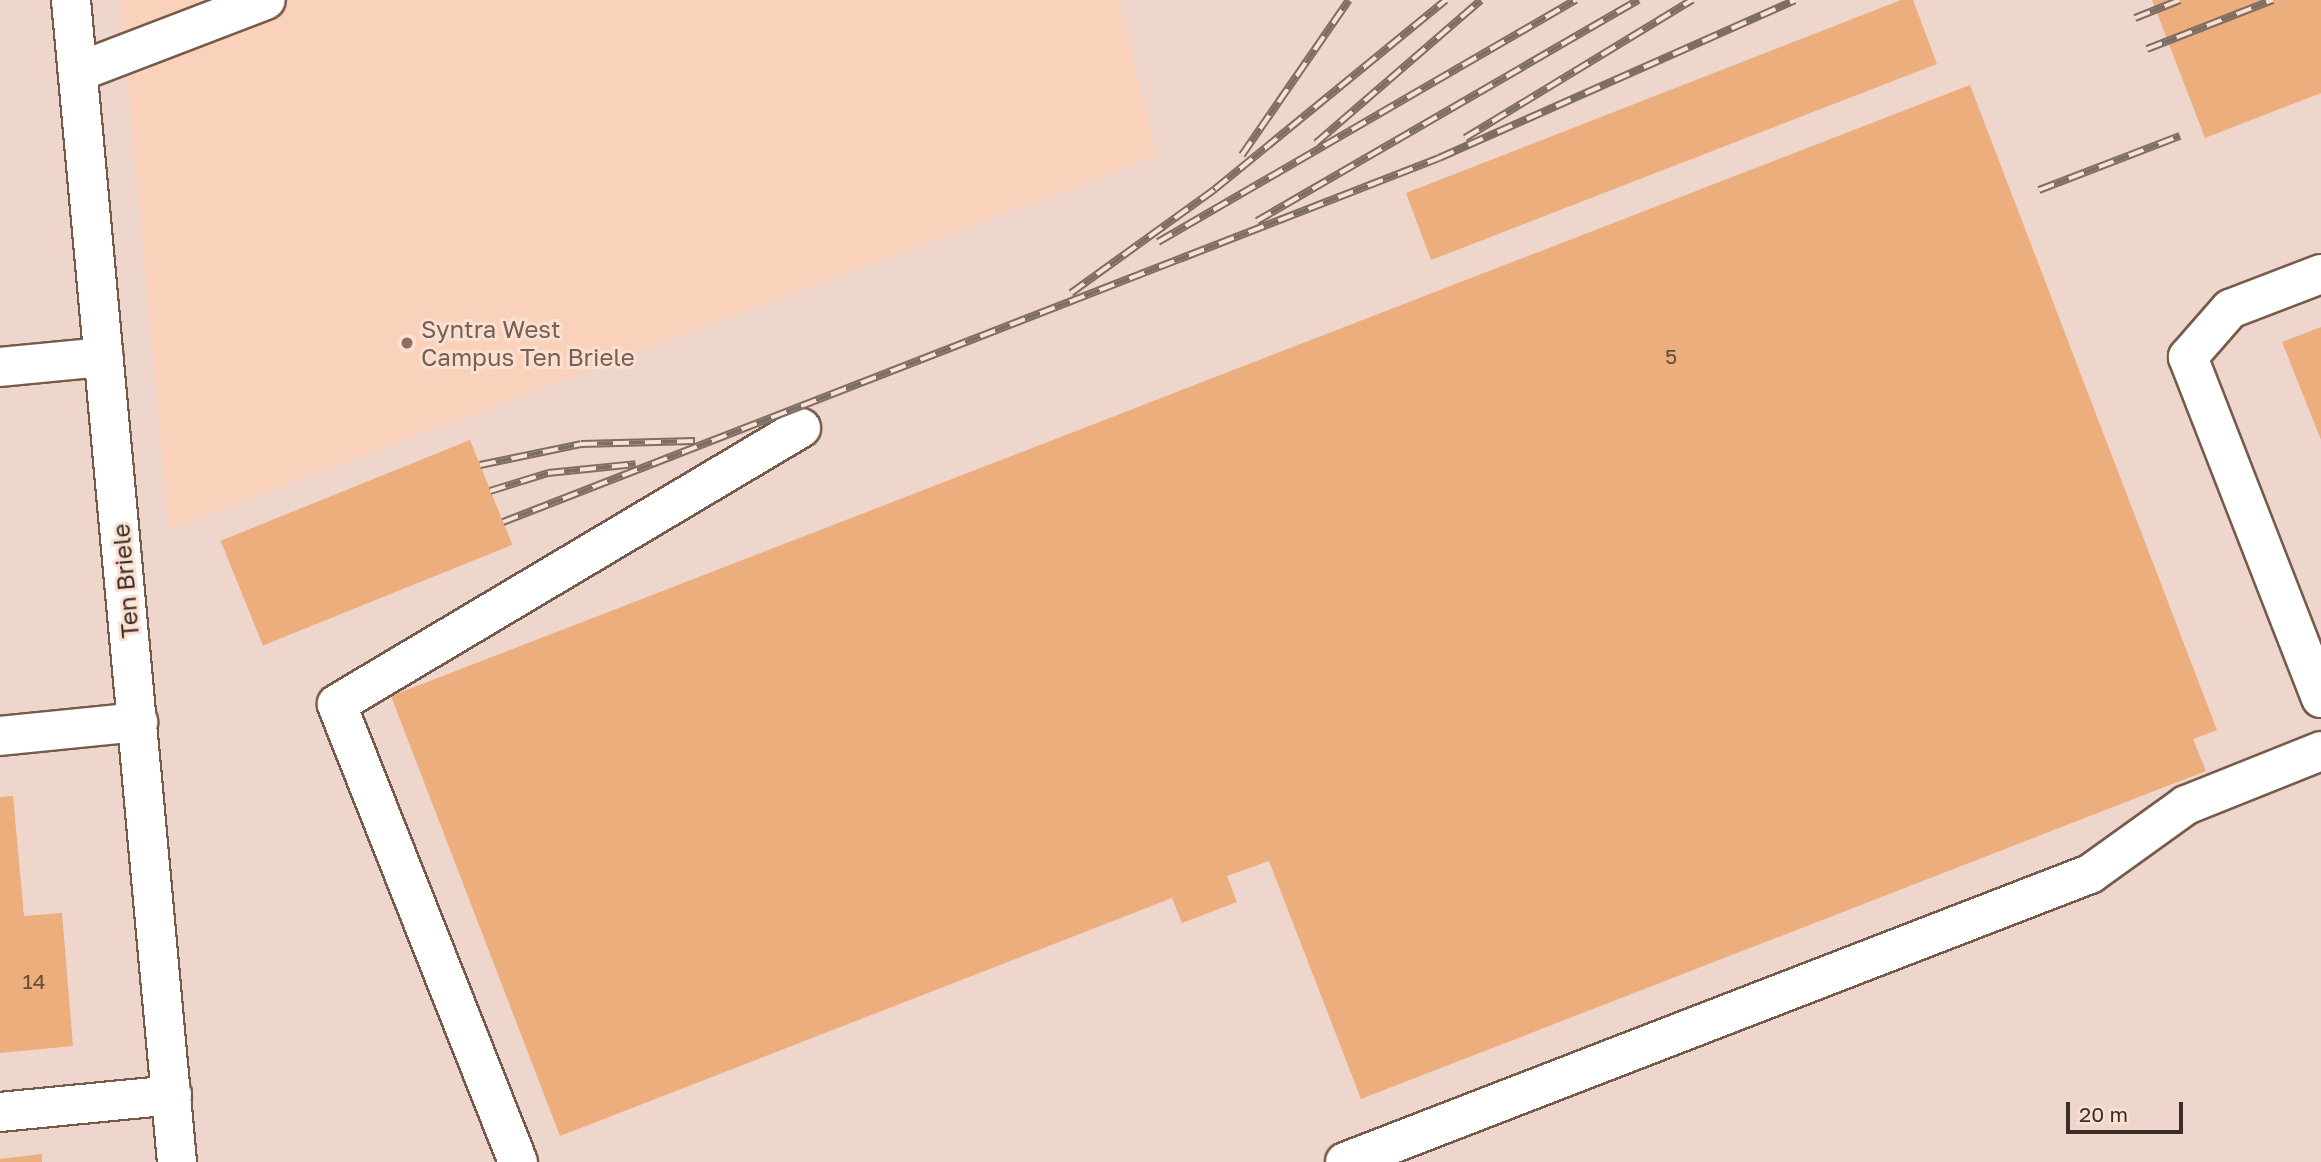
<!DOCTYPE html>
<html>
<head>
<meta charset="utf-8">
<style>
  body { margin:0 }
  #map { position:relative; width:2321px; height:1162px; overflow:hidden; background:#fae0d0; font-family:"Golos Text",sans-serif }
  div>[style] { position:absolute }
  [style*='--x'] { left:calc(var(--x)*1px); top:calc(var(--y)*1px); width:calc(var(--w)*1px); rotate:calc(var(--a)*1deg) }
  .industrial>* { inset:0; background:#eed6cd; transform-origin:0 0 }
  .built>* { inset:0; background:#fad2bb }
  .building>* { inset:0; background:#ecae7d; transform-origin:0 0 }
  .roads { filter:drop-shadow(2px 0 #775b4a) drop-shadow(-2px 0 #775b4a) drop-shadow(0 2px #775b4a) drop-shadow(0 -2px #775b4a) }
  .minor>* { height:38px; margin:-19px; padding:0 19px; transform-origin:19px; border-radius:19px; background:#fff }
  .rail>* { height:8px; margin-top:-4px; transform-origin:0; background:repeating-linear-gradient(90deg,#fae0d0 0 16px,#7e6d62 0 32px); box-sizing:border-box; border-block:2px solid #7e6d62 }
  .dots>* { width:19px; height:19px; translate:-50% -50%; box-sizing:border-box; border:4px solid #fae0d0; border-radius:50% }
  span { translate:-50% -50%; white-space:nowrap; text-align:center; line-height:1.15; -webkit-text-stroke:6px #fae0d0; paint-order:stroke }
  .number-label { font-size:21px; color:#664e3c }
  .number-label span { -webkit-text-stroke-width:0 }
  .education-label { font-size:24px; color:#785e54 }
  .left { translate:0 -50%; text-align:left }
  .street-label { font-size:24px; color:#3a2e26 }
  .scale { position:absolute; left:2066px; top:1102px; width:117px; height:32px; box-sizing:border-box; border:4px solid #3a2e26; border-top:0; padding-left:9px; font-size:21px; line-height:24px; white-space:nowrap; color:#3a2e26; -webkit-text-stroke:5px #fae0d0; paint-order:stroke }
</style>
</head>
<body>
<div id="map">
  <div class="industrial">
    <div style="left:0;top:0;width:2321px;height:1162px"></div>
  </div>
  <div class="built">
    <div style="clip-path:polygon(120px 0,1119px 0,1157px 156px,169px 529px)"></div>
  </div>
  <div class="building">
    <div style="clip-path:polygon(1901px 0,1913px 0,1937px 64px,1431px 260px,1406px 193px)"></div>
    <div style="clip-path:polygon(2152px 0,2321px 0,2321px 93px,2205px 138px)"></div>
    <div style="clip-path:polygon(1970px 85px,2217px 730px,2193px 739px,2206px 771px,1361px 1099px,1269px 861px,1227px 876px,1237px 902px,1182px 923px,1172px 898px,560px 1136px,391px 696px)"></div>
    <div style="clip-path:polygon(2321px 327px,2321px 440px,2282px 342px)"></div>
    <div style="left:470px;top:440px;width:113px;height:269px;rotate:68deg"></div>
    <div style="clip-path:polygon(13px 796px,24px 916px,62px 913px,73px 1046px,0 1053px,0 797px)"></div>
    <div style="clip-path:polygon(42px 1154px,42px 1162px,0 1162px,0 1159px)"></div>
  </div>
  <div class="roads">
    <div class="minor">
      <div style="--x:71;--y:0;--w:1167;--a:84.79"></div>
      <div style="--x:78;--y:72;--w:201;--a:-21"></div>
      <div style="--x:2321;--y:274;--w:97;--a:159"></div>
      <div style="--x:2230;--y:309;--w:64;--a:131.2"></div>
      <div style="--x:2188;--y:357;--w:366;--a:68.7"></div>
      <div style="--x:0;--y:367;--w:104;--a:-5.5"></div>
      <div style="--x:0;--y:736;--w:139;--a:-5.8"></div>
      <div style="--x:0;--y:1112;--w:173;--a:-5.6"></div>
      <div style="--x:518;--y:1162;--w:492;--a:-111.6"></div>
      <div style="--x:337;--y:704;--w:540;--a:-30.75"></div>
      <div style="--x:1345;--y:1162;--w:799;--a:-21.14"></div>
      <div style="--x:2090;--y:874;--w:118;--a:-35.7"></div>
      <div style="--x:2186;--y:805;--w:145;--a:-21.8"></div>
    </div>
  </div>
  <div class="rail">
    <div style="--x:2135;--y:18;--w:48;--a:-21.8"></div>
    <div style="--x:2147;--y:49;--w:135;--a:-21.3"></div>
    <div style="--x:1465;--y:138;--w:266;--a:-31.3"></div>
    <div style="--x:1316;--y:143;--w:218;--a:-40.9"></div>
    <div style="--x:1242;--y:155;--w:188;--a:-55.4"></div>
    <div style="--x:2039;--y:190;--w:151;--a:-21"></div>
    <div style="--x:1257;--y:221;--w:441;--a:-30.1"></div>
    <div style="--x:1158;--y:242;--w:483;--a:-30.1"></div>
    <div style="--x:1071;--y:293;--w:178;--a:-35.8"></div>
    <div style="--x:1215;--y:189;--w:298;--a:-39.3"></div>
    <div style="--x:480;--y:465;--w:103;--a:-11.7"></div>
    <div style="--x:581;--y:444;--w:114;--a:-1.5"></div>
    <div style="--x:490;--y:491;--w:61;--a:-17.2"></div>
    <div style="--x:548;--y:473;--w:88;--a:-5.8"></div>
    <div style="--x:503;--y:522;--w:1004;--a:-21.25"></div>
    <div style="--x:1439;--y:158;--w:389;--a:-23.9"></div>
  </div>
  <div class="dots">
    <div style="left:407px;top:343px;background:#8d6e63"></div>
  </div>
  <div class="number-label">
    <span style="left:1671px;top:356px">5</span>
    <span style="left:34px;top:981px">14</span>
  </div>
  <div class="education-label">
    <span class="left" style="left:421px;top:343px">Syntra West<br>Campus Ten Briele</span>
  </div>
  <div class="street-label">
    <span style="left:125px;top:581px;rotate:-95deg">Ten Briele</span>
  </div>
  <div class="scale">20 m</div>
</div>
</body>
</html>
